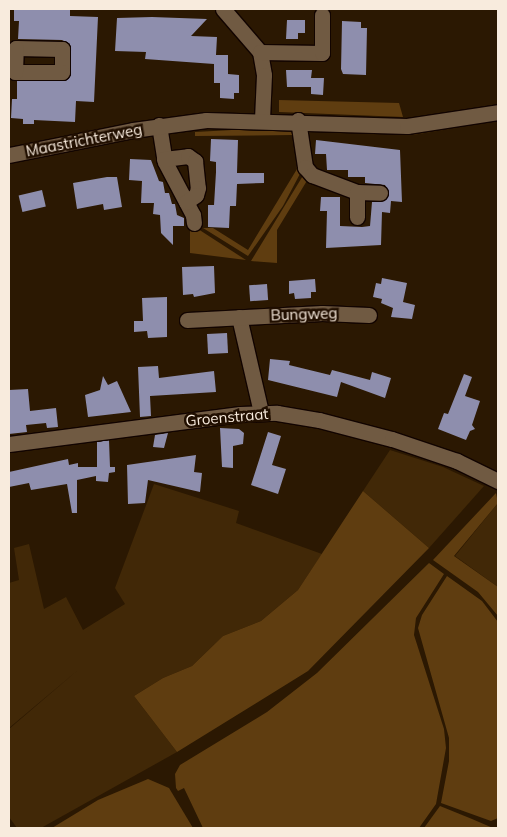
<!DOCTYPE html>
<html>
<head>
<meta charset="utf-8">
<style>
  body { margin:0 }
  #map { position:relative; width:507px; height:837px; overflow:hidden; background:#2b1802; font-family:Mulish,sans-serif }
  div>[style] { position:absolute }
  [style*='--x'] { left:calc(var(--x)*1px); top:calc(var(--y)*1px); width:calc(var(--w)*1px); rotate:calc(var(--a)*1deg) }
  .green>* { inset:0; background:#412807 }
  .forest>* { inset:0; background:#5f3d10 }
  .building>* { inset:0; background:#8e8ead; transform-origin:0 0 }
  .roads { filter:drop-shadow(1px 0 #120400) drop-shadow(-1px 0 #120400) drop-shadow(0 1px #120400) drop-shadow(0 -1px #120400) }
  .minor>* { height:15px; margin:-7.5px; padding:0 7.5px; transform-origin:7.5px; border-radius:7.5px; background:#705a42 }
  span { translate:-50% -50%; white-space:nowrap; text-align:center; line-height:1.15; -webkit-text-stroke:5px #210f00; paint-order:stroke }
  .street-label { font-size:15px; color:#f8ebdd }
  .frame { position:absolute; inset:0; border:10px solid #f8ebdd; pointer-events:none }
</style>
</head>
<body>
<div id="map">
  <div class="green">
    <div style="clip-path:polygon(498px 118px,498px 121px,413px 135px,413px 131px)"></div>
    <div style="clip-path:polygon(390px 450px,443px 467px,484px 486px,429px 548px,363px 491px)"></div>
    <div style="clip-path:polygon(154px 484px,239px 511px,236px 523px,322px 554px,298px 590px,261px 621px,223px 636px,192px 666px,163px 678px,134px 696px,177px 752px,41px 828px,17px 828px,9px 817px,9px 729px,78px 670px,9px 728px,9px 583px,19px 580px,14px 548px,29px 544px,44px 609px,66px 597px,83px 630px,125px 604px,115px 588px)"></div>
    <div style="clip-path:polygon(498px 503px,498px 587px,455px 556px)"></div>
  </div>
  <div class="forest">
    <div style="clip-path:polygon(279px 100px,399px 103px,403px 117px,279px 112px)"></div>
    <div style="clip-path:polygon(250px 129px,296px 131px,302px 170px,283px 206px,248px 256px,203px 228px,213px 228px,248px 250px,297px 169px,293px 135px,195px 136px,195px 132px)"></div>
    <div style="clip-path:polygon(304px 174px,308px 179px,277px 230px,277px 263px,251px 261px)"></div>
    <div style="clip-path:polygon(190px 227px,198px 229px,246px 260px,190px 253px)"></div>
    <div style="clip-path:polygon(363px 491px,429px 548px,308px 671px,177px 752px,134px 696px,163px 678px,192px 666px,223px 636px,261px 621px,298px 590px)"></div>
    <div style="clip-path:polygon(496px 493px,498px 503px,454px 556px,498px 587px,498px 616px,478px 592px,433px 560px)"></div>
    <div style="clip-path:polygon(429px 563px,444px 574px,416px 618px,414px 635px,444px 729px,446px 748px,436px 804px,419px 828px,203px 828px,184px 788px,178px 791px,176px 788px,175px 774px,180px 765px,267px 712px,317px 673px)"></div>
    <div style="clip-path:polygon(447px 576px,482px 601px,498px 622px,498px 818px,491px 821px,441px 803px,449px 761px,449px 738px,418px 628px,422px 615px)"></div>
    <div style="clip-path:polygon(148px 779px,169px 788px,193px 828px,52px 828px,98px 800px)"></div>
    <div style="clip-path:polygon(440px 806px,472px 819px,493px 828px,424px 828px)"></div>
  </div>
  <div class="building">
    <div style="clip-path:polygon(14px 9px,70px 9px,70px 16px,98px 17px,94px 102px,76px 101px,75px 122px,34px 120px,34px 124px,23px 124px,23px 119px,11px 118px,12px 99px,17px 99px,17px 81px,62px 81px,71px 72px,70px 44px,62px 40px,18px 39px,19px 21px,14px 21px)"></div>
    <div style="clip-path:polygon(152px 17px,207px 19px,191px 36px,217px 37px,216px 55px,228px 55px,228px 74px,239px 75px,239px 93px,234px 93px,234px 99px,220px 98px,220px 83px,214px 83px,214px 64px,145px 59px,146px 52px,115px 51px,117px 18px)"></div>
    <div style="clip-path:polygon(287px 20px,305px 20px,305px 33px,298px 33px,298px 39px,286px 39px)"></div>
    <div style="clip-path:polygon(342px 21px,361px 22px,361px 28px,367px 28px,366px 75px,343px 74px,341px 69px)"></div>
    <div style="clip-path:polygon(286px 70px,312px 70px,311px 78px,324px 78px,323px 95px,311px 94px,311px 87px,287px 87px)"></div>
    <div style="clip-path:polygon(211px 139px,238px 140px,237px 173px,264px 173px,264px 183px,237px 184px,236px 206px,230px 206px,229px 228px,208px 227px,208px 205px,214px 205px,216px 172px,216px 162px,210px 161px)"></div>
    <div style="clip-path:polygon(316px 140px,400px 150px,402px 202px,391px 201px,390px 213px,382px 212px,381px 245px,326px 248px,327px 211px,320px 211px,321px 197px,340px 197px,340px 226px,362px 227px,370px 226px,372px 202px,384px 201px,389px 193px,385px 185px,365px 183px,365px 177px,348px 177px,348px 170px,327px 170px,326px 154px,315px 154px)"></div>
    <div style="clip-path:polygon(130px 159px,151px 160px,159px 181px,163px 182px,165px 193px,169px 193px,172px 204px,175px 204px,177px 215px,184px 218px,184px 226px,173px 226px,173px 245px,161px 233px,160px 215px,153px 214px,154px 203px,141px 203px,142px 181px,129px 180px)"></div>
    <div style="clip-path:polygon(107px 177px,117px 177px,122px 207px,104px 210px,103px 204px,77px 209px,73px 183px)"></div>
    <div style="left:42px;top:190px;width:17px;height:24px;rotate:77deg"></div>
    <div style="clip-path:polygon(214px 266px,215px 293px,194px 297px,193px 294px,183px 295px,182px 267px)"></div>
    <div style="clip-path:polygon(382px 278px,407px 283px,403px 302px,415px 305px,412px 319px,391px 317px,393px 308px,381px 303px,382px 299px,373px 297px,376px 283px,381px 284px)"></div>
    <div style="clip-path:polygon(315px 279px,316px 292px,311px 292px,311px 298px,295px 299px,294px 293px,289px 294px,289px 281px)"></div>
    <div style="left:267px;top:284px;width:16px;height:18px;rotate:86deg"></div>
    <div style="clip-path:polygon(167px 297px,167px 337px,148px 338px,147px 331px,134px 332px,134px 321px,143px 321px,142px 298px)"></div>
    <div style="left:227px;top:333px;width:20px;height:20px;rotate:87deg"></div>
    <div style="clip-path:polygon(270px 359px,290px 361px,289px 365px,330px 375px,332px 370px,370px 380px,372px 372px,391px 378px,385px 398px,341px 382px,337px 397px,268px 380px)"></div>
    <div style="clip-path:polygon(158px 366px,159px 378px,214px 371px,216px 392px,150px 396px,151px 416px,140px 417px,138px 367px)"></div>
    <div style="clip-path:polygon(464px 374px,472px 377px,465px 396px,480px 401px,472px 425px,475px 429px,470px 431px,466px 440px,438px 429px,444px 413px,448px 414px)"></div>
    <div style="clip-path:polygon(103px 376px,108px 385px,117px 381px,131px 412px,88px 417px,85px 395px,100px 390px)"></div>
    <div style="clip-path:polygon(28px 389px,30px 411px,56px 408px,58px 427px,47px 428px,46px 423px,26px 425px,27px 432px,9px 434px,9px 390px)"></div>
    <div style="clip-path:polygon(220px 428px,239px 429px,244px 433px,243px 444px,233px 446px,233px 468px,222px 467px)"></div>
    <div style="clip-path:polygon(268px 432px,281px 436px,272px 465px,286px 469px,278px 494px,251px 485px)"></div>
    <div style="clip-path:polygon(168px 433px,164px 448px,153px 447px,155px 435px)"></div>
    <div style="clip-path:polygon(109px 440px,110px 467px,115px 467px,115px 472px,109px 473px,108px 482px,96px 481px,96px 476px,77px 480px,77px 513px,72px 513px,67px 484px,31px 490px,29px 483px,9px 487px,9px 472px,68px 459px,69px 465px,78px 463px,78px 467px,97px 467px,97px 442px)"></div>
    <div style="clip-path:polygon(196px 455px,194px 472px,202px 473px,200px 492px,148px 480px,145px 503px,128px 504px,127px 465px)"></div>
  </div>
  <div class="roads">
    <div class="minor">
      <div style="--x:223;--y:9;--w:57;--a:49.3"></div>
      <div style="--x:260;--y:52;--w:23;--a:80"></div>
      <div style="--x:264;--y:75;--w:44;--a:92.6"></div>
      <div style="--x:16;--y:48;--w:46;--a:1.2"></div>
      <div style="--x:62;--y:49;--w:23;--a:90"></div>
      <div style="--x:62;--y:72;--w:47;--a:180"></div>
      <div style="--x:15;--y:72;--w:24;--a:-88"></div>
      <div style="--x:260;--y:52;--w:62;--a:0.9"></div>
      <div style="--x:322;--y:53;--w:38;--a:-90"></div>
      <div style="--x:298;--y:120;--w:48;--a:81.5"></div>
      <div style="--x:305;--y:167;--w:11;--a:49"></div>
      <div style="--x:312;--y:175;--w:48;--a:20.7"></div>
      <div style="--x:357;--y:192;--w:23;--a:2"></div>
      <div style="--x:159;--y:125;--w:37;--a:81"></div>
      <div style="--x:165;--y:162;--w:60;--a:62.2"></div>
      <div style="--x:193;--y:215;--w:8;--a:83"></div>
      <div style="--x:9;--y:155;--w:126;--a:-11.4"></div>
      <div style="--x:133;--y:130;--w:74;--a:-7.8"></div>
      <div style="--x:206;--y:120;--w:201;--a:1.7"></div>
      <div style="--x:407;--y:126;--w:92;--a:-8.7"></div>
      <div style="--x:164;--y:159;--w:24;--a:-7"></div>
      <div style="--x:188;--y:156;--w:9;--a:36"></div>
      <div style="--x:195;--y:161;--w:27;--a:84"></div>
      <div style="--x:198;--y:188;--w:7;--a:106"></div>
      <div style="--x:196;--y:195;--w:12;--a:145"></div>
      <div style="--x:357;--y:217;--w:25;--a:-90"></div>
      <div style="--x:239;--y:317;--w:98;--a:77"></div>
      <div style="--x:187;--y:320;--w:135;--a:-3"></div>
      <div style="--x:322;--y:313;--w:47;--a:2.4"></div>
      <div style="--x:9;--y:444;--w:233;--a:-7.4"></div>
      <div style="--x:240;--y:414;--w:37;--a:-2"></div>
      <div style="--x:277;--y:413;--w:43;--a:9.5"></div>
      <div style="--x:319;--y:420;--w:75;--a:14.6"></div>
      <div style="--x:392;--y:439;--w:69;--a:18.7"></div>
      <div style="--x:457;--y:461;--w:46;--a:26"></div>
    </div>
  </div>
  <div class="street-label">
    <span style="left:84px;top:140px;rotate:-11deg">Maastrichterweg</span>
    <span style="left:304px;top:314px;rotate:-2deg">Bungweg</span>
    <span style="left:227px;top:417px;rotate:-5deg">Groenstraat</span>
  </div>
  <div class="frame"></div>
</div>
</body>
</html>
